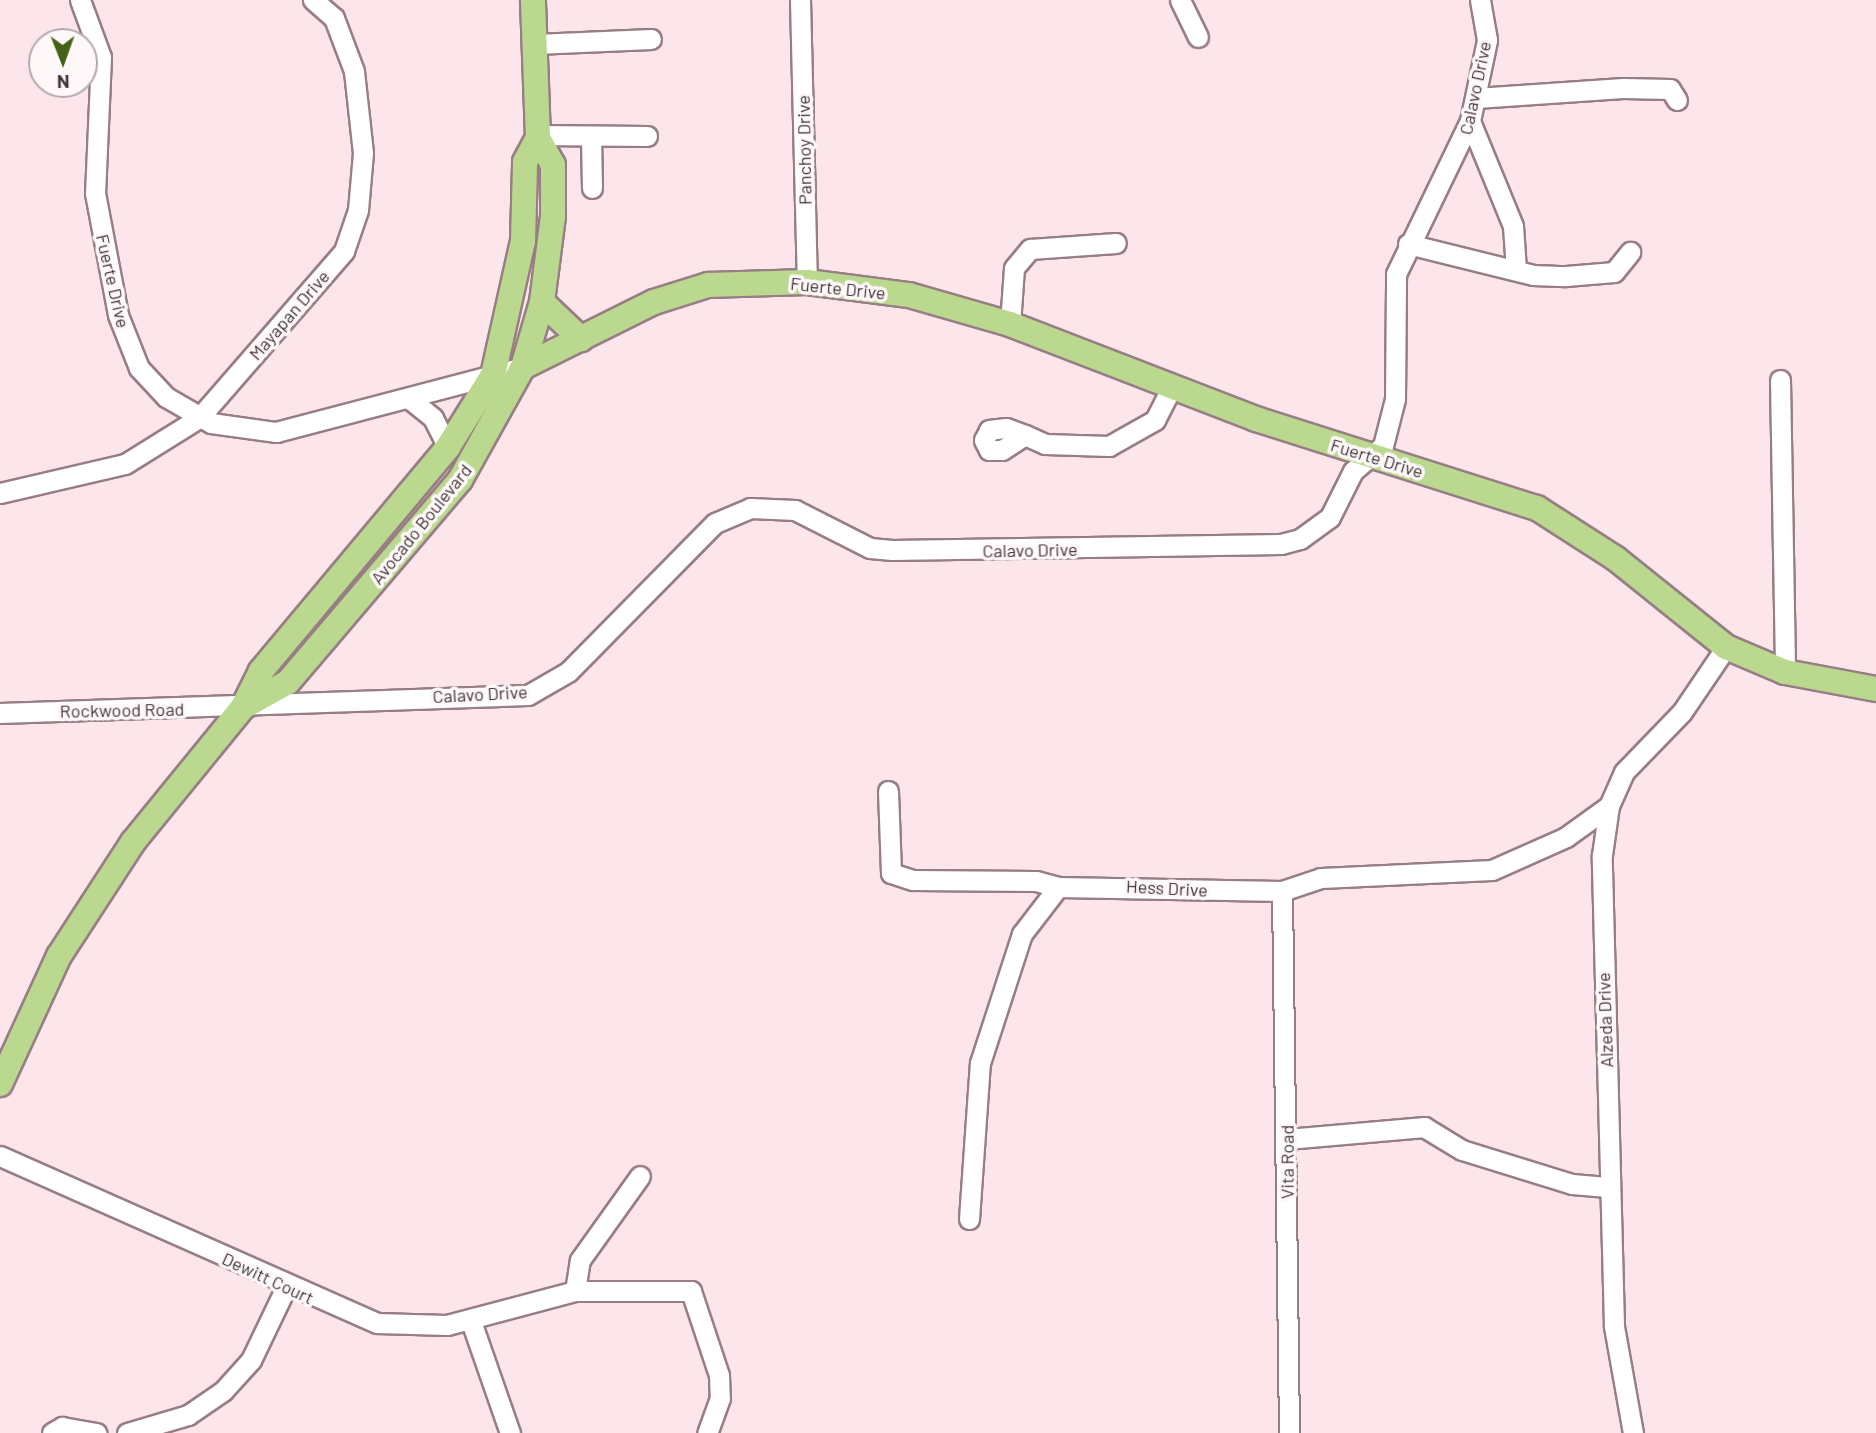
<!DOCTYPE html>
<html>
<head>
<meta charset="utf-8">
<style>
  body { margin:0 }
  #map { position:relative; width:1876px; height:1433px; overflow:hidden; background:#fde6eb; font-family:Barlow,sans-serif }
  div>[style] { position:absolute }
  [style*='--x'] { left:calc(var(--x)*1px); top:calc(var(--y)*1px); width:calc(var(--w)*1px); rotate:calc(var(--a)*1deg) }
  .roads { filter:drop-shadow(2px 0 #987e84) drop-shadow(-2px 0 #987e84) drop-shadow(0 2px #987e84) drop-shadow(0 -2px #987e84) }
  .minor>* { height:19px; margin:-9.5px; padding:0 9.5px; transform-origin:9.5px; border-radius:9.5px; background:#fff }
  .major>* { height:24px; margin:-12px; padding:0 12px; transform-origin:12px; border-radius:12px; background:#bad98f }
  span { translate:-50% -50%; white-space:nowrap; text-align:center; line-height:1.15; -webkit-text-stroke:7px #fef8f9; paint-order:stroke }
  .street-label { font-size:18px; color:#423639 }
  .north { position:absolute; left:28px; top:28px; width:70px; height:70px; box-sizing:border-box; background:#fef8f9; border:2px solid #b3aaac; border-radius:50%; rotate:179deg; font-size:19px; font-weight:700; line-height:28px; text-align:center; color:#423639 }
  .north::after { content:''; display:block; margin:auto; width:24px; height:32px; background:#456317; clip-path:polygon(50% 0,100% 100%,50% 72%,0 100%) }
</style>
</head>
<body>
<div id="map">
  <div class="roads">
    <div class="minor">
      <div style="--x:80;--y:0;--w:61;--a:69.8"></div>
      <div style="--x:101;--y:57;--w:136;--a:92.5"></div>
      <div style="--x:95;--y:193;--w:124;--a:79.3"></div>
      <div style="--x:118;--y:315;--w:57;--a:68.4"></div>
      <div style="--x:139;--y:368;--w:40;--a:47"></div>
      <div style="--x:166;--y:397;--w:52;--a:30"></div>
      <div style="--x:211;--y:423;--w:66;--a:7.9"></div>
      <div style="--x:276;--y:432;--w:255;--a:-14.7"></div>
      <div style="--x:800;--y:0;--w:282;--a:88.6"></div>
      <div style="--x:1180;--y:0;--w:41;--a:64.1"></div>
      <div style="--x:535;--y:44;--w:116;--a:-2.5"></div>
      <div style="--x:1476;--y:98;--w:147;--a:-3.9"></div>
      <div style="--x:1623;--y:88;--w:47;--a:1.2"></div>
      <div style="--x:1670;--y:89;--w:13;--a:58"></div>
      <div style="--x:1470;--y:121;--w:113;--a:67.7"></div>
      <div style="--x:1513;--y:226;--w:44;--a:86.1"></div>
      <div style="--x:538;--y:135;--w:109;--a:0.5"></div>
      <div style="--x:591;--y:136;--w:52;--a:88.9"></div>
      <div style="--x:1408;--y:244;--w:129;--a:13.9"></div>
      <div style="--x:1533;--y:275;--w:33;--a:2"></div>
      <div style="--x:1566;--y:276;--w:48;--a:-4.8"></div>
      <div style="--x:1614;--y:272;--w:26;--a:-51"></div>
      <div style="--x:1010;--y:324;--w:56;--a:-85.9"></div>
      <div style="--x:1014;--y:268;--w:25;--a:-50"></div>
      <div style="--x:1030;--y:249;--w:86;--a:-4"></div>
      <div style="--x:1780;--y:380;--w:292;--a:89"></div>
      <div style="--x:411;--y:400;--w:28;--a:39"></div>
      <div style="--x:433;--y:418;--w:33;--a:63"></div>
      <div style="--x:1025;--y:435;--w:27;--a:147"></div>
      <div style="--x:1002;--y:450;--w:13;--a:180"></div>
      <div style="--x:989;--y:450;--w:11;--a:-117"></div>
      <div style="--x:984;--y:440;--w:11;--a:-63"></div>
      <div style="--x:989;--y:430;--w:17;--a:-7"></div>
      <div style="--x:1006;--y:428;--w:20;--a:20"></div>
      <div style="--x:1025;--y:435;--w:22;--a:24"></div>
      <div style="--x:1045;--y:444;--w:64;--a:1.8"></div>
      <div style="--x:1109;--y:446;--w:53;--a:-29.5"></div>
      <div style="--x:1155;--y:420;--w:38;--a:-63"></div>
      <div style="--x:0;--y:493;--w:128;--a:-13.1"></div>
      <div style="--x:125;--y:464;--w:87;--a:-31.9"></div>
      <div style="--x:199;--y:418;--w:221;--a:-49"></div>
      <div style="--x:344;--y:251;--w:43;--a:-71.1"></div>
      <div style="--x:358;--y:210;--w:57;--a:-85"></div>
      <div style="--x:363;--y:153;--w:82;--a:-96.3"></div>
      <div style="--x:354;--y:71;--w:57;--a:-110.7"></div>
      <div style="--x:334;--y:18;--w:28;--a:-139"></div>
      <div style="--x:0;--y:713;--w:528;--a:-1.95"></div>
      <div style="--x:528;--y:695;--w:46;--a:-29.9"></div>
      <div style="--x:568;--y:672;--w:209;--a:-45.4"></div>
      <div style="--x:715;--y:523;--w:38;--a:-23"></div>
      <div style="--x:750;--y:508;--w:45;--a:2.5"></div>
      <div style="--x:795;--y:510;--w:84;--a:26.9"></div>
      <div style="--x:870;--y:548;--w:22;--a:5"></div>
      <div style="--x:892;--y:550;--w:389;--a:-0.9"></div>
      <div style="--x:1281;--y:544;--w:20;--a:-15"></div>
      <div style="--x:1300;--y:539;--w:37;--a:-36"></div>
      <div style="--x:1330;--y:517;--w:51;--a:-63.4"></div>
      <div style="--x:1353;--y:471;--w:39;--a:-40"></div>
      <div style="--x:1383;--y:446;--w:49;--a:-75.7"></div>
      <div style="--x:1395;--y:399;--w:125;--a:-89.5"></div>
      <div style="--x:1396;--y:274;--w:170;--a:-64.2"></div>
      <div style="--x:1470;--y:121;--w:83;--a:-78.1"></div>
      <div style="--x:1487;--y:40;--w:41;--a:-99.9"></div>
      <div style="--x:888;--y:791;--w:82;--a:87.9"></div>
      <div style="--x:891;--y:873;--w:23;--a:18"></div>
      <div style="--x:913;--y:880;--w:123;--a:0.5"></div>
      <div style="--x:1036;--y:881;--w:23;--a:15"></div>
      <div style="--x:1282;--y:891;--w:542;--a:89.26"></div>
      <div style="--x:1287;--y:1139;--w:138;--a:-5"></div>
      <div style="--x:1424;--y:1127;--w:44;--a:31.2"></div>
      <div style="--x:1462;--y:1150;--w:115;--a:17.2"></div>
      <div style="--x:1572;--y:1184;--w:38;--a:5"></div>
      <div style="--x:0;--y:1156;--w:412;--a:23.9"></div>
      <div style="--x:377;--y:1323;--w:70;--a:1.6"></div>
      <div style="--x:447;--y:1325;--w:132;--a:-14.9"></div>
      <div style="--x:575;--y:1291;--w:116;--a:0"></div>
      <div style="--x:691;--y:1291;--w:89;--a:71.6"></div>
      <div style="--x:719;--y:1375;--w:23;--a:88"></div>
      <div style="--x:720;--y:1398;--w:37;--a:110"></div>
      <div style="--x:969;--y:1219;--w:156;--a:-86"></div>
      <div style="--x:980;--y:1063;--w:136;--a:-72"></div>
      <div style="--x:1022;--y:934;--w:59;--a:-52.5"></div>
      <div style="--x:1058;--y:887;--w:224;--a:1"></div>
      <div style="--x:1282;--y:891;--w:41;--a:-18.4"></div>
      <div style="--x:1321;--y:878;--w:171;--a:-2.7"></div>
      <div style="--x:1492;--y:870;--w:81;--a:-24"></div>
      <div style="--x:1566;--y:837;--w:53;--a:-35.8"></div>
      <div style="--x:575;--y:1291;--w:31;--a:-81"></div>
      <div style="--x:580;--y:1260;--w:103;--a:-54.5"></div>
      <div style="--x:471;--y:1321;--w:119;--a:70.8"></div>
      <div style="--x:52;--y:1433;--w:12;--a:-31"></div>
      <div style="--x:62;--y:1427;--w:35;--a:10"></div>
      <div style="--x:127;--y:1433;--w:64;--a:-16.4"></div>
      <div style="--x:188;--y:1415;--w:42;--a:-34.4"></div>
      <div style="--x:223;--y:1391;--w:42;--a:-47.9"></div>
      <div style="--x:251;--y:1360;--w:83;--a:-64.4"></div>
      <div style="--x:1633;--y:1433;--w:109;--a:-100.1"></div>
      <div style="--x:1614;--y:1326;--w:471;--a:-91.5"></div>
      <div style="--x:1602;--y:855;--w:49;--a:-81.9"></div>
      <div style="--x:1609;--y:806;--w:37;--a:-66"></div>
      <div style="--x:1624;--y:772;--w:83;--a:-46"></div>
      <div style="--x:1682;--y:712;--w:78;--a:-55.9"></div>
    </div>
    <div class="major">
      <div style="--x:542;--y:302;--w:54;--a:43.5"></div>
      <div style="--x:523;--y:367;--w:146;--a:-26.4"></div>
      <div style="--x:654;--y:302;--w:57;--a:-17.5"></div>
      <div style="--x:708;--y:285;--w:99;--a:-1.7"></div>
      <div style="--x:807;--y:282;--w:103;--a:7.3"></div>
      <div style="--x:909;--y:295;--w:105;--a:16"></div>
      <div style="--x:1010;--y:324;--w:264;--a:21.1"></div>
      <div style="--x:1256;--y:419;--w:295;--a:17.6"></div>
      <div style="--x:1537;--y:508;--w:93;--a:32.7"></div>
      <div style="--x:1615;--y:558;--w:142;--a:38.7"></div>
      <div style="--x:1726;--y:647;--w:64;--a:23"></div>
      <div style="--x:1785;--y:672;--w:93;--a:10.6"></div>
      <div style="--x:243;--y:707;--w:51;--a:-29.1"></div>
      <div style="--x:288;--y:682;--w:265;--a:-49.6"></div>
      <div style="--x:460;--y:480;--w:129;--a:-60.9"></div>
      <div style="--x:523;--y:367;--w:68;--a:-73.7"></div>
      <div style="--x:542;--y:302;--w:87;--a:-82.7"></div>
      <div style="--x:553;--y:216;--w:51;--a:-90"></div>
      <div style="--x:553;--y:165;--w:31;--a:-119"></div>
      <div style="--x:538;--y:138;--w:138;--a:-92.1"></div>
      <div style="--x:0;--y:1084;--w:141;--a:-65.3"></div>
      <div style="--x:59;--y:956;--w:136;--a:-57"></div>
      <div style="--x:133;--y:842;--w:174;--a:-50.8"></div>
      <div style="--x:243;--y:707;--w:40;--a:-63.4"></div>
      <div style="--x:261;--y:671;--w:292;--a:-50.1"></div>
      <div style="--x:448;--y:447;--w:85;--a:-58"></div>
      <div style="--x:493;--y:375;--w:137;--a:-77.4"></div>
      <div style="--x:523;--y:241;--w:79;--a:-88.5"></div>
      <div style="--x:525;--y:162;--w:27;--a:-62"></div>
    </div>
  </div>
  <div class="street-label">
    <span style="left:1475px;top:88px;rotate:-78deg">Calavo Drive</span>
    <span style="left:804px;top:150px;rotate:-91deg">Panchoy Drive</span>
    <span style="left:113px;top:281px;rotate:77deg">Fuerte Drive</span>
    <span style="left:838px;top:288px;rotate:6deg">Fuerte Drive</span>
    <span style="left:289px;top:315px;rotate:-49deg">Mayapan Drive</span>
    <span style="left:1377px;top:458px;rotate:17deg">Fuerte Drive</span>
    <span style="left:421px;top:524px;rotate:-51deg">Avocado Boulevard</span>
    <span style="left:1030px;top:550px;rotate:-1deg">Calavo Drive</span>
    <span style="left:480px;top:694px;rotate:-3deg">Calavo Drive</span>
    <span style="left:122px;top:710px;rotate:-1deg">Rockwood Road</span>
    <span style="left:1167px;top:888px;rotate:3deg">Hess Drive</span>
    <span style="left:1605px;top:1020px;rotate:-92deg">Alzeda Drive</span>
    <span style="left:1287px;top:1162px;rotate:-90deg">Vita Road</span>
    <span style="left:268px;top:1278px;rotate:25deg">Dewitt Court</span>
  </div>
  <div class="north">N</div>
</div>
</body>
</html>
